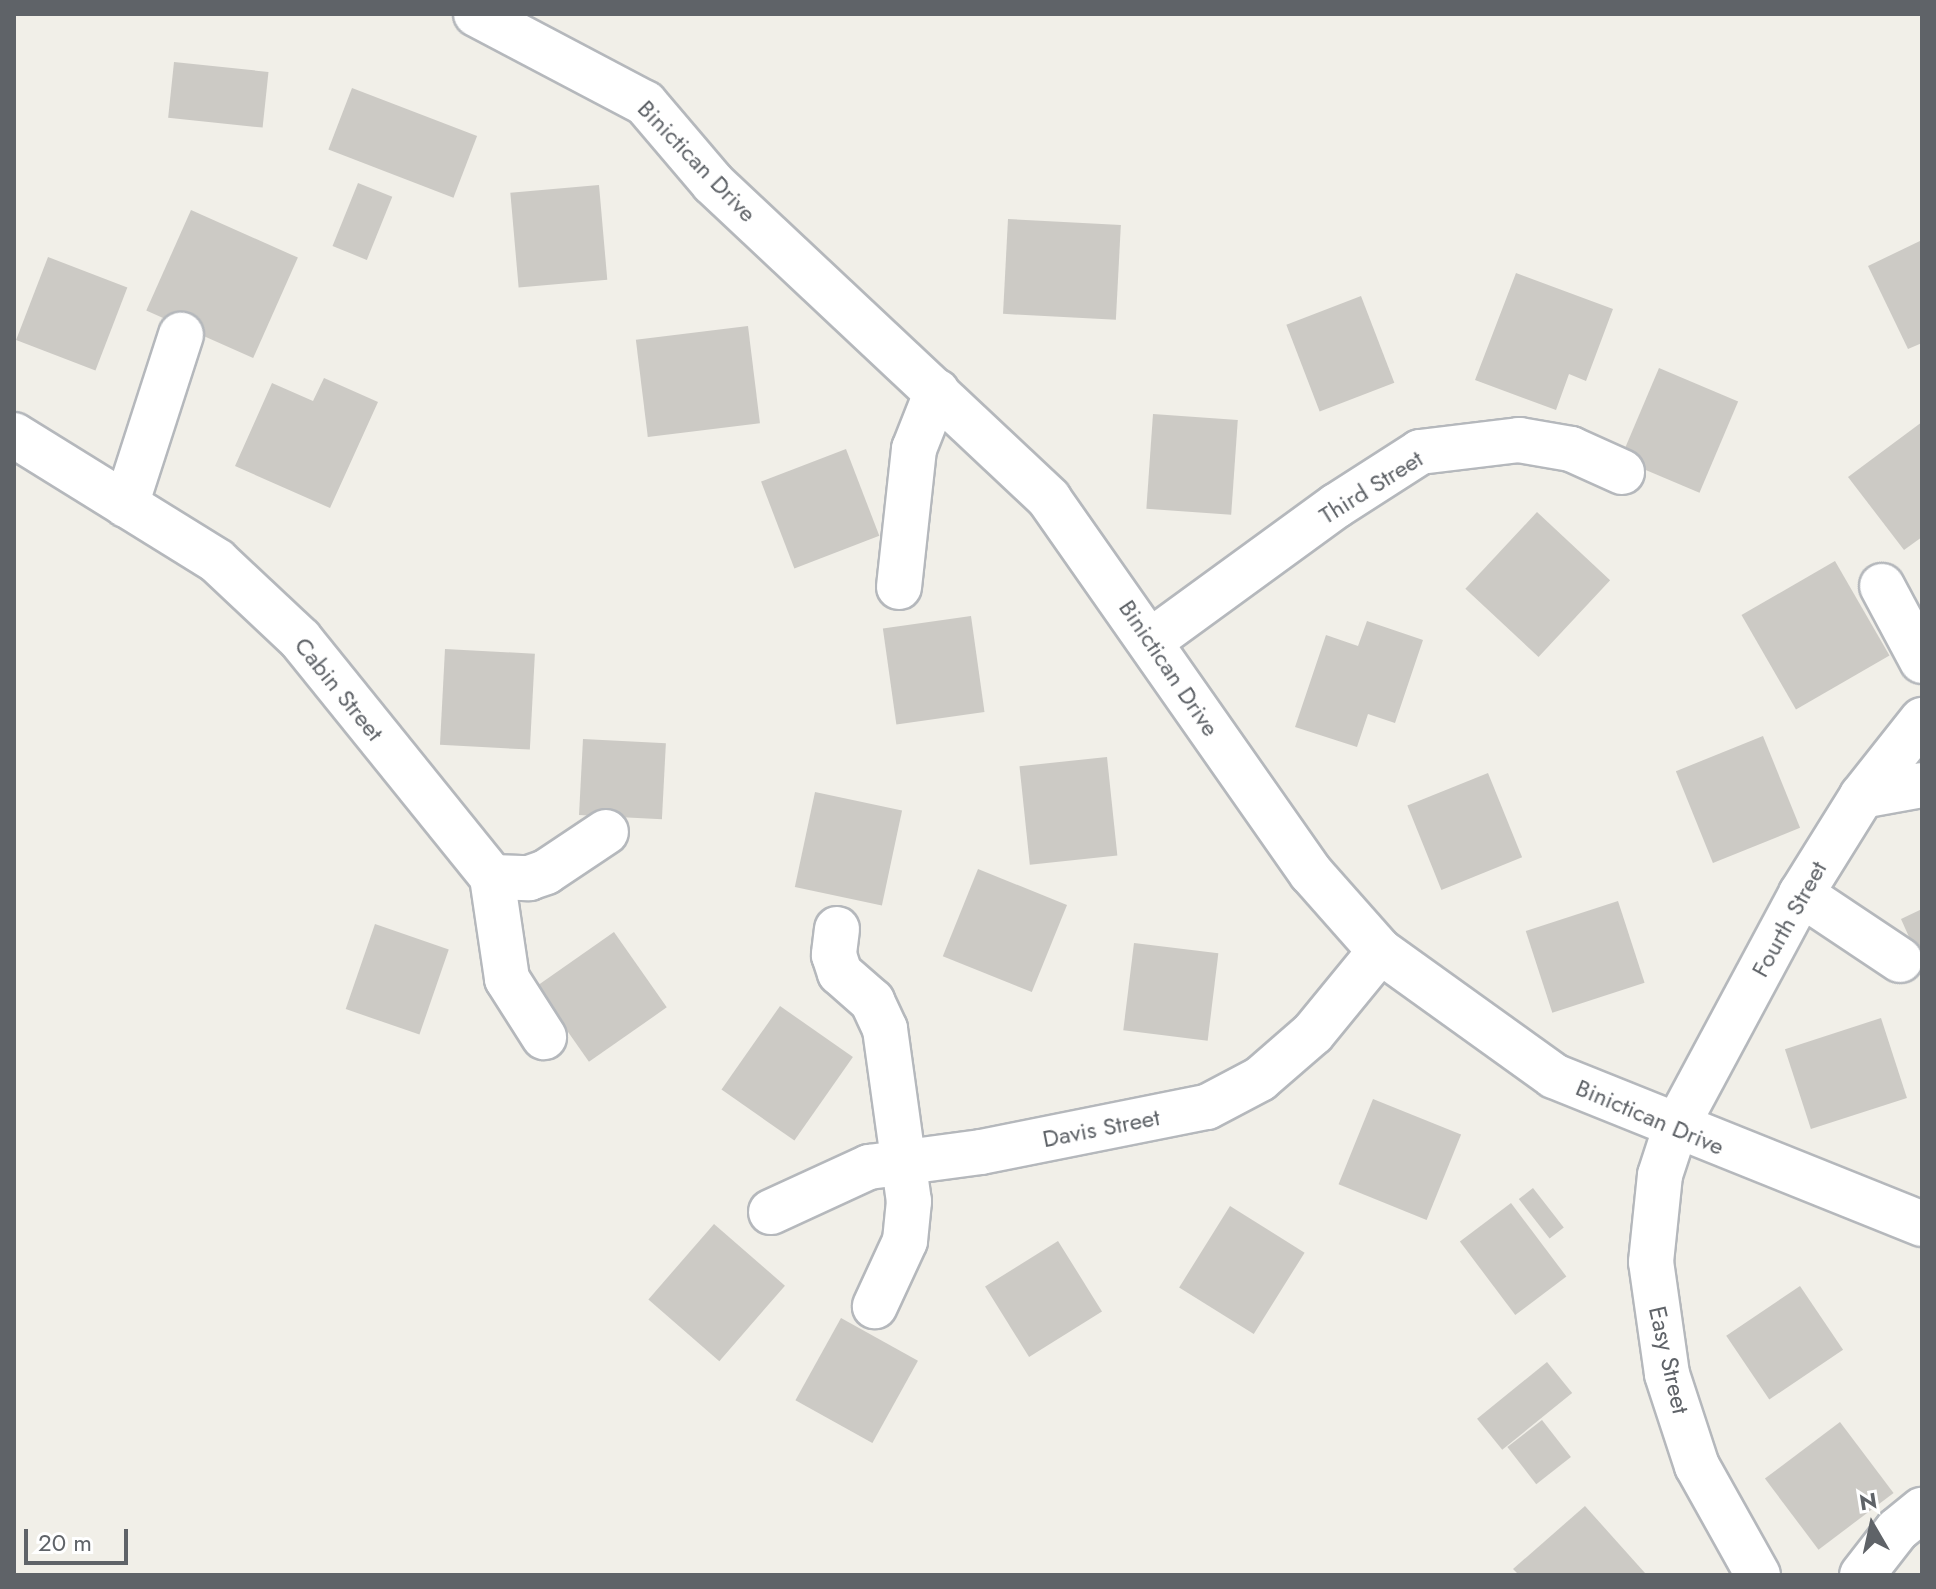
<!DOCTYPE html>
<html>
<head>
<meta charset="utf-8">
<style>
  body { margin:0 }
  #map { position:relative; width:1936px; height:1589px; overflow:hidden; background:#f1efe8; font-family:Jost,sans-serif }
  div>[style] { position:absolute }
  [style*='--x'] { left:calc(var(--x)*1px); top:calc(var(--y)*1px); width:calc(var(--w)*1px); rotate:calc(var(--a)*1deg) }
  .building>* { inset:0; background:#cccac5; transform-origin:0 0 }
  .roads { filter:drop-shadow(2px 0 #b5b8bc) drop-shadow(-2px 0 #b5b8bc) drop-shadow(0 2px #b5b8bc) drop-shadow(0 -2px #b5b8bc) }
  .minor>* { height:44px; margin:-22px; padding:0 22px; transform-origin:22px; border-radius:22px; background:#fff }
  span { translate:-50% -50%; white-space:nowrap; text-align:center; line-height:1.15; -webkit-text-stroke:8px #fff; paint-order:stroke }
  .street-label { font-size:24px; color:#5f6368 }
  .frame { position:absolute; inset:0; border:16px solid #5f6368; pointer-events:none }
  .north { position:absolute; left:1832px; top:1485px; width:80px; height:80px; -webkit-text-stroke:6px #fff; paint-order:stroke; rotate:351deg; font-size:22px; font-weight:700; line-height:32px; text-align:center; color:#5f6368 }
  .north::after { content:''; display:block; margin:auto; width:28px; height:36px; background:#5f6368; clip-path:polygon(50% 0,100% 100%,50% 72%,0 100%) }
  .scale { position:absolute; left:24px; top:1529px; width:104px; height:36px; box-sizing:border-box; border:4px solid #5f6368; border-top:0; padding-left:10px; font-size:24px; line-height:28px; white-space:nowrap; color:#5f6368; -webkit-text-stroke:6px #fff; paint-order:stroke }
</style>
</head>
<body>
<div id="map">
  <div class="building">
    <div style="left:174px;top:62px;width:95px;height:56px;rotate:6deg"></div>
    <div style="left:352px;top:88px;width:134px;height:66px;rotate:21deg"></div>
    <div style="left:358px;top:183px;width:37px;height:68px;rotate:22deg"></div>
    <div style="left:599px;top:185px;width:95px;height:89px;rotate:85deg"></div>
    <div style="left:191px;top:210px;width:117px;height:110px;rotate:24deg"></div>
    <div style="left:1008px;top:219px;width:113px;height:95px;rotate:3deg"></div>
    <div style="clip-path:polygon(1922px 240px,1922px 343px,1908px 349px,1868px 266px)"></div>
    <div style="left:48px;top:257px;width:85px;height:89px;rotate:21deg"></div>
    <div style="clip-path:polygon(1516px 273px,1613px 309px,1586px 381px,1569px 374px,1556px 410px,1475px 380px)"></div>
    <div style="left:1361px;top:296px;width:93px;height:80px;rotate:69deg"></div>
    <div style="left:748px;top:326px;width:98px;height:113px;rotate:83deg"></div>
    <div style="left:1659px;top:368px;width:86px;height:99px;rotate:23deg"></div>
    <div style="clip-path:polygon(324px 378px,378px 402px,330px 508px,235px 466px,272px 383px,313px 401px)"></div>
    <div style="left:1153px;top:414px;width:85px;height:95px;rotate:4deg"></div>
    <div style="clip-path:polygon(1922px 422px,1922px 537px,1904px 550px,1848px 477px)"></div>
    <div style="left:846px;top:449px;width:93px;height:91px;rotate:69deg"></div>
    <div style="left:1537px;top:512px;width:100px;height:105px;rotate:43deg"></div>
    <div style="left:1835px;top:561px;width:109px;height:108px;rotate:60deg"></div>
    <div style="left:971px;top:616px;width:97px;height:89px;rotate:82deg"></div>
    <div style="clip-path:polygon(1367px 621px,1423px 640px,1395px 723px,1368px 714px,1357px 747px,1295px 727px,1326px 635px,1358px 646px)"></div>
    <div style="left:445px;top:649px;width:90px;height:96px;rotate:3deg"></div>
    <div style="left:1763px;top:736px;width:99px;height:94px;rotate:68deg"></div>
    <div style="left:583px;top:739px;width:83px;height:76px;rotate:3deg"></div>
    <div style="left:1107px;top:757px;width:99px;height:88px;rotate:84deg"></div>
    <div style="left:1488px;top:773px;width:91px;height:87px;rotate:68deg"></div>
    <div style="left:815px;top:792px;width:89px;height:97px;rotate:12deg"></div>
    <div style="left:978px;top:869px;width:96px;height:94px;rotate:22deg"></div>
    <div style="left:1618px;top:901px;width:86px;height:97px;rotate:72deg"></div>
    <div style="clip-path:polygon(1922px 909px,1922px 966px,1901px 919px)"></div>
    <div style="left:375px;top:924px;width:78px;height:90px;rotate:19deg"></div>
    <div style="left:614px;top:932px;width:92px;height:95px;rotate:55deg"></div>
    <div style="left:1134px;top:943px;width:85px;height:88px;rotate:7deg"></div>
    <div style="left:780px;top:1006px;width:89px;height:102px;rotate:35deg"></div>
    <div style="left:1881px;top:1018px;width:84px;height:101px;rotate:72deg"></div>
    <div style="left:1373px;top:1099px;width:95px;height:92px;rotate:22deg"></div>
    <div style="left:1533px;top:1188px;width:50px;height:18px;rotate:52deg"></div>
    <div style="left:1511px;top:1203px;width:92px;height:64px;rotate:53deg"></div>
    <div style="left:1230px;top:1206px;width:88px;height:96px;rotate:32deg"></div>
    <div style="left:714px;top:1224px;width:94px;height:100px;rotate:41deg"></div>
    <div style="left:1058px;top:1241px;width:83px;height:86px;rotate:58deg"></div>
    <div style="left:1800px;top:1286px;width:77px;height:89px;rotate:56deg"></div>
    <div style="left:841px;top:1318px;width:88px;height:94px;rotate:29deg"></div>
    <div style="left:1547px;top:1362px;width:40px;height:90px;rotate:51deg"></div>
    <div style="left:1542px;top:1420px;width:47px;height:44px;rotate:52deg"></div>
    <div style="left:1840px;top:1422px;width:89px;height:94px;rotate:53deg"></div>
    <div style="clip-path:polygon(1585px 1506px,1645px 1573px,1519px 1575px,1513px 1569px)"></div>
  </div>
  <div class="roads">
    <div class="minor">
      <div style="--x:476;--y:14;--w:191;--a:27.8"></div>
      <div style="--x:645;--y:103;--w:105;--a:49.6"></div>
      <div style="--x:713;--y:183;--w:461;--a:43.2"></div>
      <div style="--x:1049;--y:499;--w:457;--a:55"></div>
      <div style="--x:1311;--y:873;--w:104;--a:48.5"></div>
      <div style="--x:1380;--y:951;--w:214;--a:35.7"></div>
      <div style="--x:1554;--y:1076;--w:397;--a:21.9"></div>
      <div style="--x:14;--y:435;--w:239;--a:31.8"></div>
      <div style="--x:217;--y:561;--w:114;--a:43.2"></div>
      <div style="--x:300;--y:639;--w:306;--a:51.1"></div>
      <div style="--x:492;--y:877;--w:103;--a:81.6"></div>
      <div style="--x:507;--y:979;--w:69;--a:57.5"></div>
      <div style="--x:126;--y:505;--w:179;--a:-72.1"></div>
      <div style="--x:1882;--y:586;--w:85;--a:61.9"></div>
      <div style="--x:899;--y:587;--w:139;--a:-83.8"></div>
      <div style="--x:914;--y:449;--w:62;--a:-68.4"></div>
      <div style="--x:1152;--y:640;--w:228;--a:-36.1"></div>
      <div style="--x:1336;--y:506;--w:100;--a:-32.7"></div>
      <div style="--x:1420;--y:452;--w:100;--a:-6.9"></div>
      <div style="--x:1519;--y:440;--w:53;--a:9.8"></div>
      <div style="--x:1571;--y:449;--w:56;--a:24.3"></div>
      <div style="--x:1862;--y:796;--w:61;--a:-10.4"></div>
      <div style="--x:492;--y:877;--w:37;--a:2"></div>
      <div style="--x:529;--y:878;--w:18;--a:-19"></div>
      <div style="--x:546;--y:872;--w:72;--a:-33.7"></div>
      <div style="--x:1801;--y:894;--w:119;--a:33.7"></div>
      <div style="--x:837;--y:929;--w:26;--a:97"></div>
      <div style="--x:834;--y:955;--w:19;--a:72"></div>
      <div style="--x:840;--y:973;--w:43;--a:41.2"></div>
      <div style="--x:872;--y:1001;--w:31;--a:65"></div>
      <div style="--x:885;--y:1029;--w:174;--a:82.1"></div>
      <div style="--x:909;--y:1201;--w:40;--a:95.7"></div>
      <div style="--x:905;--y:1241;--w:72;--a:114.8"></div>
      <div style="--x:771;--y:1212;--w:108;--a:-24.7"></div>
      <div style="--x:869;--y:1167;--w:113;--a:-7.6"></div>
      <div style="--x:981;--y:1152;--w:230;--a:-11.3"></div>
      <div style="--x:1207;--y:1107;--w:60;--a:-27.8"></div>
      <div style="--x:1260;--y:1079;--w:70;--a:-41"></div>
      <div style="--x:1313;--y:1033;--w:106;--a:-50.7"></div>
      <div style="--x:1758;--y:1575;--w:125;--a:-119.2"></div>
      <div style="--x:1697;--y:1466;--w:97;--a:-108.1"></div>
      <div style="--x:1667;--y:1374;--w:113;--a:-98.1"></div>
      <div style="--x:1651;--y:1262;--w:87;--a:-84.1"></div>
      <div style="--x:1660;--y:1175;--w:48;--a:-71.9"></div>
      <div style="--x:1675;--y:1129;--w:267;--a:-61.8"></div>
      <div style="--x:1801;--y:894;--w:115;--a:-58.1"></div>
      <div style="--x:1862;--y:796;--w:97;--a:-51.7"></div>
      <div style="--x:1862;--y:1575;--w:57;--a:-52.1"></div>
      <div style="--x:1897;--y:1530;--w:32;--a:-39"></div>
    </div>
  </div>
  <div class="street-label">
    <span style="left:697px;top:161px;rotate:46deg">Binictican Drive</span>
    <span style="left:1371px;top:487px;rotate:-32deg">Third Street</span>
    <span style="left:1169px;top:668px;rotate:56deg">Binictican Drive</span>
    <span style="left:339px;top:689px;rotate:51deg">Cabin Street</span>
    <span style="left:1789px;top:919px;rotate:-61deg">Fourth Street</span>
    <span style="left:1650px;top:1117px;rotate:23deg">Binictican Drive</span>
    <span style="left:1101px;top:1128px;rotate:-11deg">Davis Street</span>
    <span style="left:1669px;top:1360px;rotate:77deg">Easy Street</span>
  </div>
  <div class="frame"></div>
  <div class="north">N</div>
  <div class="scale">20 m</div>
</div>
</body>
</html>
